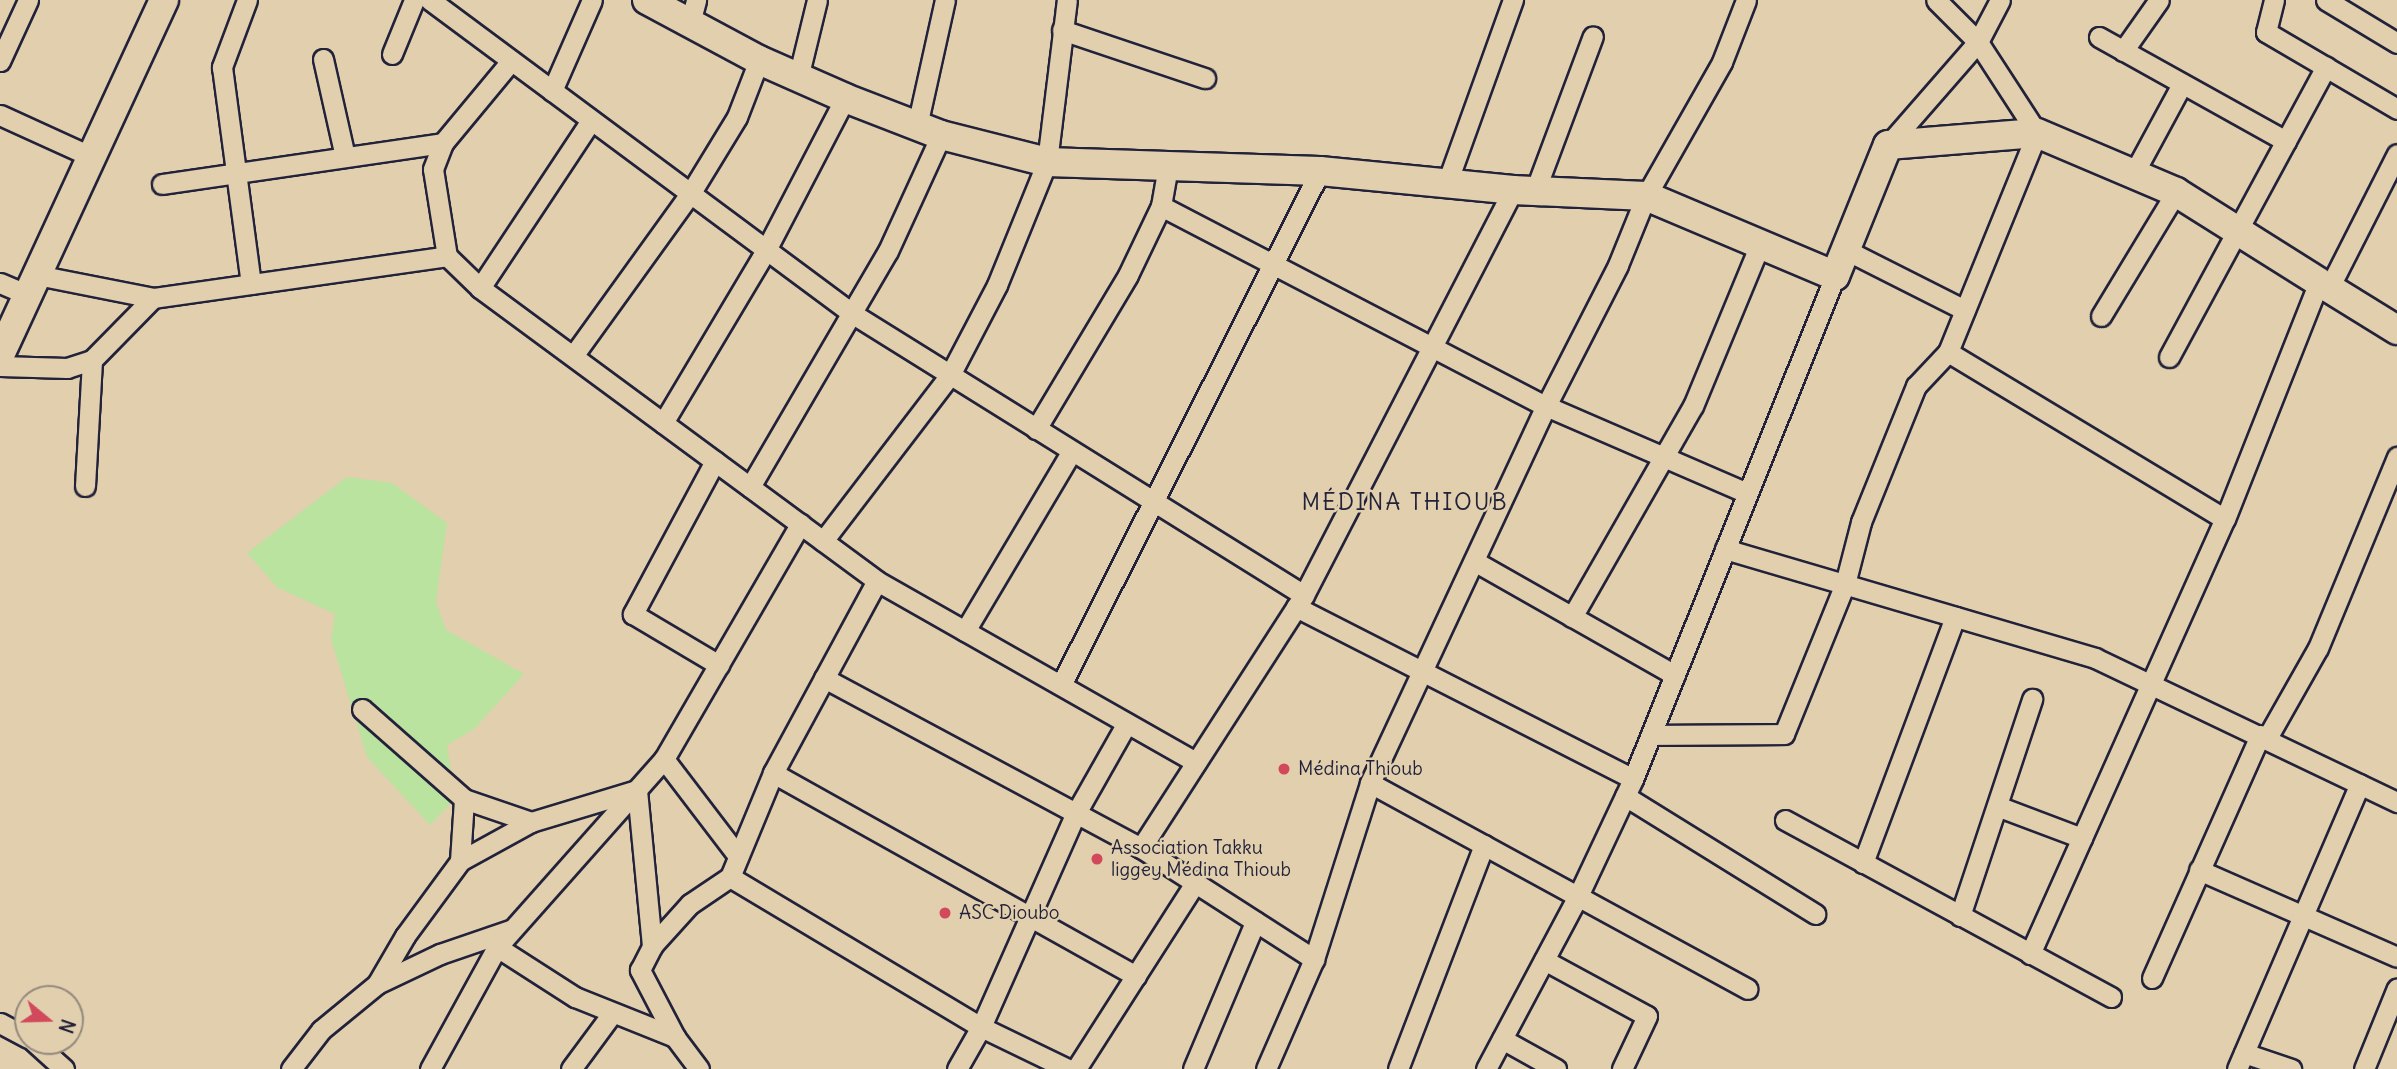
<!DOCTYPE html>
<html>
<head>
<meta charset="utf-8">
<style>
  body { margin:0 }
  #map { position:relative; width:2397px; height:1069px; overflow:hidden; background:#e1cfad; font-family:Delius,sans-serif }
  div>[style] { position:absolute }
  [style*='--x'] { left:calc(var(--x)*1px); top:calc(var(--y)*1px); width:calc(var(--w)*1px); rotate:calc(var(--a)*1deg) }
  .green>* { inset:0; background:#bae39f }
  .roads { filter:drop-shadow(2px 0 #22223b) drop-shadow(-2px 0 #22223b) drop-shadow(0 2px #22223b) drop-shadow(0 -2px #22223b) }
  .street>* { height:19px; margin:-9.5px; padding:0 9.5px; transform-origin:9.5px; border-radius:9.5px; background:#e1cfad }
  .secondary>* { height:28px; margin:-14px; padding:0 14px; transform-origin:14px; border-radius:14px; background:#e1cfad }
  .dots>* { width:19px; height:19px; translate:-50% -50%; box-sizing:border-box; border:4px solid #e1cfad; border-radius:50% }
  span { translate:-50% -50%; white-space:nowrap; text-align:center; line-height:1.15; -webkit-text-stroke:5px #e1cfad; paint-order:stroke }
  .poi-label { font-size:19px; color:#22223b }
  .left { translate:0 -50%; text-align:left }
  .quarter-label { font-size:23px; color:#22223b; letter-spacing:2px }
  .north { position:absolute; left:14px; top:985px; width:70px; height:70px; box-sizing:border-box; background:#e1cfad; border:2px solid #958a7f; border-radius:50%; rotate:109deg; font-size:19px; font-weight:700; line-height:28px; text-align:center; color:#22223b }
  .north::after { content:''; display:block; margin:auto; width:24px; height:32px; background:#d1495b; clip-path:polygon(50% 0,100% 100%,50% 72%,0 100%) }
</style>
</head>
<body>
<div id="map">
  <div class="green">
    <div style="clip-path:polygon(347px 477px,392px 483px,447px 523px,436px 602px,446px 630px,524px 674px,474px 729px,447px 745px,455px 799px,430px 825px,367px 757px,331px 639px,335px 614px,278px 588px,247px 553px)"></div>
  </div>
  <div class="roads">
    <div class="street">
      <div style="--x:247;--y:0;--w:72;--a:110.5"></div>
      <div style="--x:222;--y:67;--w:219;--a:82.4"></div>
      <div style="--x:430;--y:0;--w:527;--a:36.59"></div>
      <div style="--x:853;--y:314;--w:531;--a:31.93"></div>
      <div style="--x:2274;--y:0;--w:33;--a:104"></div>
      <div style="--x:2266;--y:32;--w:152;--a:30.4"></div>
      <div style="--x:2326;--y:0;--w:83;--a:31.2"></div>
      <div style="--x:690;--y:23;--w:24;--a:-75"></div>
      <div style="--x:1062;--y:30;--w:151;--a:18.6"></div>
      <div style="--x:2099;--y:37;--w:214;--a:29.1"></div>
      <div style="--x:2123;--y:51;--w:62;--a:-54.8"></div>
      <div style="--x:392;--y:54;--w:58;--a:-67.8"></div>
      <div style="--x:323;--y:59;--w:100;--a:77.3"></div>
      <div style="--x:0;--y:61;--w:67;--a:-65.3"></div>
      <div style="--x:511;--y:61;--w:107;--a:129.7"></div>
      <div style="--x:443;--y:143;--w:28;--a:111"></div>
      <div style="--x:433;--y:169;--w:88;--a:80.9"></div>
      <div style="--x:447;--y:256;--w:46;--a:44.1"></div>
      <div style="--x:480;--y:288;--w:493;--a:36.4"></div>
      <div style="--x:877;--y:581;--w:367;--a:29.6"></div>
      <div style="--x:798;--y:78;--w:80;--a:-76.3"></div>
      <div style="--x:552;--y:91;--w:99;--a:-66.3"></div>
      <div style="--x:0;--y:115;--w:101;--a:24.5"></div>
      <div style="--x:917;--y:126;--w:129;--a:-77.5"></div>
      <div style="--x:1888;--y:145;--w:137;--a:-48.9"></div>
      <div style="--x:1978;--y:42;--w:47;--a:-62.4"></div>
      <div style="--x:2135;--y:171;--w:99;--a:-61.6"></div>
      <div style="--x:1447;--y:183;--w:195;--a:-70.2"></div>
      <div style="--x:162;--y:184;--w:284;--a:-8.3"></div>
      <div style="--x:1535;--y:191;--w:165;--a:-69.5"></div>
      <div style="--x:1161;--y:206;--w:434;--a:27.5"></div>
      <div style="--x:1546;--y:406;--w:219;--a:23.4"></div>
      <div style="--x:1846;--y:250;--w:133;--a:26.8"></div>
      <div style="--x:37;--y:275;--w:118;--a:11.2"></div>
      <div style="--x:0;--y:283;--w:30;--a:23"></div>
      <div style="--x:480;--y:288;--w:201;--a:-56.5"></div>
      <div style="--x:2101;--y:316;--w:145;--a:-58.8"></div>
      <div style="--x:1948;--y:352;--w:323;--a:31.1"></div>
      <div style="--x:573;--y:356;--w:200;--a:-54.2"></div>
      <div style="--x:690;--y:194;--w:90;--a:-58.6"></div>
      <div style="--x:737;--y:117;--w:61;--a:-68.9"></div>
      <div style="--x:2169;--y:357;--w:330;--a:-61.6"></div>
      <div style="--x:0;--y:366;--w:67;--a:1.7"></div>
      <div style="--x:67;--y:368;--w:26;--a:-18"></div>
      <div style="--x:92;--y:360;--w:87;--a:-45.5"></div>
      <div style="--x:153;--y:298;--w:297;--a:-8.1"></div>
      <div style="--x:663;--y:423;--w:201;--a:-59.2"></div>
      <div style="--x:766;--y:250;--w:171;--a:-62.5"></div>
      <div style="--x:1036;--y:429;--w:179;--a:-59.1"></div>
      <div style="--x:1128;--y:275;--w:76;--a:-64.4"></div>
      <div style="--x:1161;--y:206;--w:40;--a:-80"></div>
      <div style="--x:715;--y:461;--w:174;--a:118.2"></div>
      <div style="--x:633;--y:614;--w:100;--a:30.7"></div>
      <div style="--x:85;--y:486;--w:126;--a:-86.8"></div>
      <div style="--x:750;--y:487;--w:273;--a:-59.7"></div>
      <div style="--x:888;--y:251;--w:128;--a:-65.4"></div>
      <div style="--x:823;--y:541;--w:209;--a:-52.6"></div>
      <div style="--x:950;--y:375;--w:102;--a:-62.4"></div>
      <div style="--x:997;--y:285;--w:133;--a:-67.9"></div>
      <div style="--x:1047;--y:162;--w:163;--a:-83"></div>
      <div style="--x:1725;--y:549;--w:386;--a:16.4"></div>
      <div style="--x:2095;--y:658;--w:335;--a:25.5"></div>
      <div style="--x:1474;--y:561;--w:231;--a:29.6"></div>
      <div style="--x:1296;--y:607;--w:378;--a:27"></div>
      <div style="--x:1572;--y:617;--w:243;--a:-60.2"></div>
      <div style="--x:1693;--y:406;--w:175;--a:-67.5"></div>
      <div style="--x:965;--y:631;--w:209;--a:-59.3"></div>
      <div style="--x:824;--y:678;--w:360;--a:28.2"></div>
      <div style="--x:1141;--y:848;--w:206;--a:32.7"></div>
      <div style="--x:1061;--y:685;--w:576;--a:-63.26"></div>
      <div style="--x:362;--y:709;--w:136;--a:41.4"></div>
      <div style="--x:464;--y:799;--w:62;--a:93.7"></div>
      <div style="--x:1651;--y:735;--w:133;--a:-0.4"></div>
      <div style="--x:1784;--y:734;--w:162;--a:-67.9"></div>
      <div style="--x:1845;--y:584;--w:64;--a:-75.5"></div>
      <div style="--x:1861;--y:522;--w:147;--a:-68"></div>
      <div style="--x:1916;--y:386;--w:47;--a:-46.7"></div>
      <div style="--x:1948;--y:352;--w:236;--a:-67.9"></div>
      <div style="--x:2037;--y:133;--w:108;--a:-123"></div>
      <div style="--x:1978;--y:42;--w:59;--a:-135"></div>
      <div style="--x:2267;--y:738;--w:103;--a:-60.5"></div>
      <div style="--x:2318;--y:648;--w:207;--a:-67.5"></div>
      <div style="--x:664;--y:759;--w:122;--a:52.7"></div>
      <div style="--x:773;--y:773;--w:416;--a:29.2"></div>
      <div style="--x:1370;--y:783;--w:430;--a:28.6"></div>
      <div style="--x:1625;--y:796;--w:224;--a:31.8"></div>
      <div style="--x:464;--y:799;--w:71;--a:18.9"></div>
      <div style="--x:1997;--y:806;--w:91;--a:20.6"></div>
      <div style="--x:1785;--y:820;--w:371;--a:28.5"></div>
      <div style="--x:1141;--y:848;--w:301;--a:-57.2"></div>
      <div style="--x:1304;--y:595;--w:456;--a:-62.7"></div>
      <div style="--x:1863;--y:863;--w:263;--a:-69.5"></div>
      <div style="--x:2199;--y:870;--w:216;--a:23.7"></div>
      <div style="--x:730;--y:877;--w:292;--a:30.9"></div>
      <div style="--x:981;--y:1027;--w:97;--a:25.8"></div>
      <div style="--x:1960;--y:916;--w:229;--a:-71.6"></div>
      <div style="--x:497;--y:947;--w:93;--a:32.7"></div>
      <div style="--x:575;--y:997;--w:108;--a:21.8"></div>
      <div style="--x:2030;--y:954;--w:477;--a:-65.9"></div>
      <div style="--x:2225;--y:519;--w:255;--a:-68.4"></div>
      <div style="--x:2319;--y:282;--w:12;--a:31"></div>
      <div style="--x:2329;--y:288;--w:150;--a:-63.1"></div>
      <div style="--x:1544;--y:960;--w:117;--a:28.5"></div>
      <div style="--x:1647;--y:1016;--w:59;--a:115.3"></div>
      <div style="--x:2152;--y:978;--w:266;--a:-66"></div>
      <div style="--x:377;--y:984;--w:56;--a:-59.7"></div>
      <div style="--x:405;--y:936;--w:93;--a:-53.7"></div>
      <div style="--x:460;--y:861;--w:81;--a:-28.8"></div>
      <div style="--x:531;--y:822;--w:111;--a:-16.8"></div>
      <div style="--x:637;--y:790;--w:157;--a:84.5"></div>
      <div style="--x:0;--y:1023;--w:32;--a:28"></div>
      <div style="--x:1502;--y:1039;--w:62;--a:29.1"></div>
      <div style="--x:33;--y:1041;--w:42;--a:42.1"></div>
      <div style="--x:2244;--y:1053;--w:50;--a:18.8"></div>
      <div style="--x:291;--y:1069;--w:49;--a:-52.4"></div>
      <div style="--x:321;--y:1030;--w:72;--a:-39.4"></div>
      <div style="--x:377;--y:984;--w:70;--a:-25.5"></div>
      <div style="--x:440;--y:954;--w:74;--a:-18.9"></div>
      <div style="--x:430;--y:1069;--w:139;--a:-61.2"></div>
      <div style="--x:497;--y:947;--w:251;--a:-48.4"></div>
      <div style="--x:664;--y:759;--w:272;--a:-59.9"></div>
      <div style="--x:571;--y:1069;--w:67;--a:-53.5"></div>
      <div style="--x:699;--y:1069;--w:40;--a:-127"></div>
      <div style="--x:675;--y:1037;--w:76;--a:-117.6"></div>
      <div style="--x:640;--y:970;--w:27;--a:-63"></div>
      <div style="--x:652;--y:946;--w:57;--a:-47.9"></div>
      <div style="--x:690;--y:904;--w:48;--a:-34"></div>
      <div style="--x:730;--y:877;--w:113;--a:-67.5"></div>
      <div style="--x:773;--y:773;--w:218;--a:-61.6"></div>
      <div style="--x:957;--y:1069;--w:48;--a:-60.3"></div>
      <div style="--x:981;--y:1027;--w:234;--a:-66.1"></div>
      <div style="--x:1076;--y:813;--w:103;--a:-60.5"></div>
      <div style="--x:1076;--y:1069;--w:221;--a:-57.4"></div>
      <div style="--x:1193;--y:1069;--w:160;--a:-67.1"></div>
      <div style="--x:1266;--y:1069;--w:120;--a:-66.4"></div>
      <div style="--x:1314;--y:959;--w:185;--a:-72.3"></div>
      <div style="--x:1370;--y:783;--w:416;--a:-65"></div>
      <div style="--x:1546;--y:406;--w:158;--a:-62.9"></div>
      <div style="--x:1618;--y:265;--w:74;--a:-67.9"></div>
      <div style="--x:1646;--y:196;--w:154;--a:-60.4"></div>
      <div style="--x:1722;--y:62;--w:66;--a:-68.8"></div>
      <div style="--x:1398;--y:1069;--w:240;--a:-69"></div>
      <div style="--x:1486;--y:1069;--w:196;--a:-62"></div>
      <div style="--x:1578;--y:896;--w:129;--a:-64.8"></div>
      <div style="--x:1633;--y:779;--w:542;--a:-68.12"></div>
      <div style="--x:2237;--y:1069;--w:310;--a:-66.7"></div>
      <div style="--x:2364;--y:1069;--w:87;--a:-67.8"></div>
    </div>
    <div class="secondary">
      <div style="--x:647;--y:0;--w:127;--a:28.2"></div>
      <div style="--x:759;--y:60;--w:94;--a:23.8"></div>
      <div style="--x:845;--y:98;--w:103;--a:21.1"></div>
      <div style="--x:941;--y:135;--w:109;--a:14.3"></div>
      <div style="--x:1047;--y:162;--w:273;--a:1.9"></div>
      <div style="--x:1320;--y:171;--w:194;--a:5.6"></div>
      <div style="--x:1513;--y:190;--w:133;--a:2.6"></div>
      <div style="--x:1646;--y:196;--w:205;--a:22.9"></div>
      <div style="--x:1835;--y:276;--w:141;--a:-68"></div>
      <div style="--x:1888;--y:145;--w:149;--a:-4.6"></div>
      <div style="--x:2037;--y:133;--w:151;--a:23"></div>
      <div style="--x:2176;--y:192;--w:169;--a:32.2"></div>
      <div style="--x:2329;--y:288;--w:80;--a:31.7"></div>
      <div style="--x:0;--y:355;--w:391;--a:-65.2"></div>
    </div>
  </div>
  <div class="dots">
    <div style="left:1284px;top:769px;background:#d1495b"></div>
    <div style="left:1097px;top:859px;background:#d1495b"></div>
    <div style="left:945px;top:913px;background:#d1495b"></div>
  </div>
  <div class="poi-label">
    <span class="left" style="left:1298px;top:769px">Médina Thioub</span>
    <span class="left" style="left:1111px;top:859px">Association Takku<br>liggey Médina Thioub</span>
    <span class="left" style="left:959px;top:913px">ASC Dioubo</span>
  </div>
  <div class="quarter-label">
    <span style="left:1405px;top:502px">MÉDINA THIOUB</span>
  </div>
  <div class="north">N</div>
</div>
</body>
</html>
